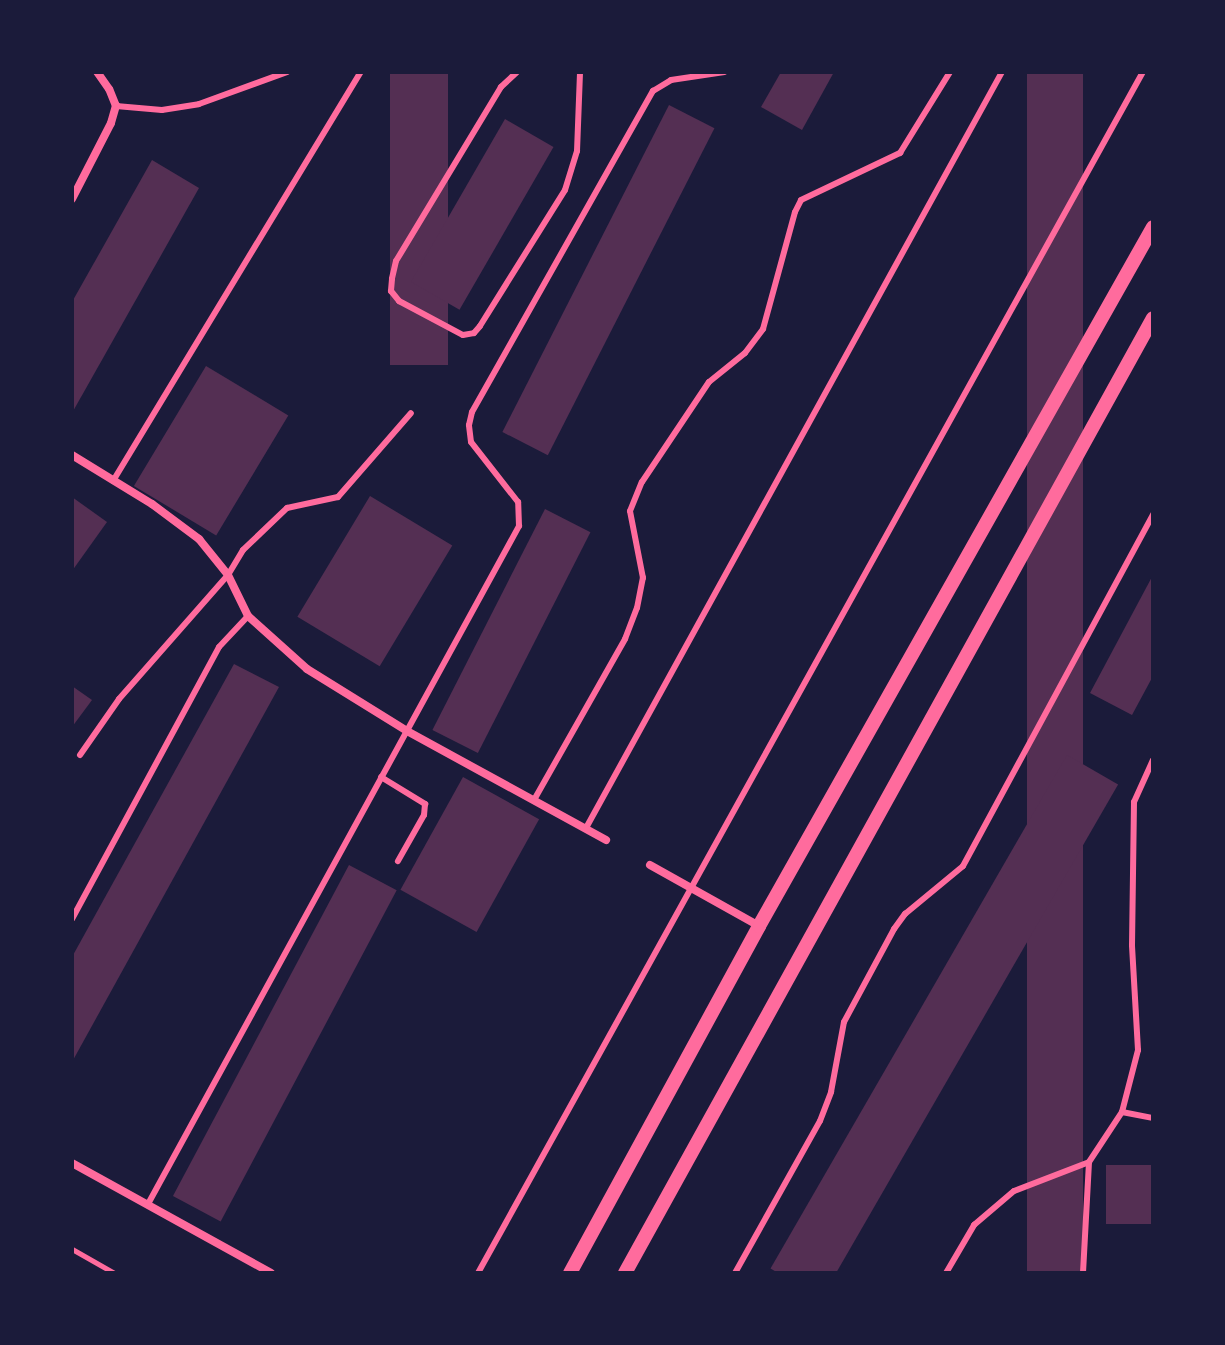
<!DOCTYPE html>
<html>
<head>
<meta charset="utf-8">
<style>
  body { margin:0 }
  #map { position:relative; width:1225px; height:1345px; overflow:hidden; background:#1b1b3a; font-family:Ubuntu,sans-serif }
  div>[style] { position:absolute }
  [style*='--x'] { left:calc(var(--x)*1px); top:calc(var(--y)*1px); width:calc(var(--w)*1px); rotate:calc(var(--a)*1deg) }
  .building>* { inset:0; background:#542f53; transform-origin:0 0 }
  .path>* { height:5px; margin:-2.5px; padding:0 2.5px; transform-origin:2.5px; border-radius:2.5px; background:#ff6b9d }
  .service>* { height:6px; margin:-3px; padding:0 3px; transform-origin:3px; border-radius:3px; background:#ff6b9d }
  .minor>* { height:8px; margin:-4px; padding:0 4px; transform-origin:4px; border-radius:4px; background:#ff6b9d }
  .tertiary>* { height:14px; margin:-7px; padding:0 7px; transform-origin:7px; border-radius:7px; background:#ff6b9d }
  span { translate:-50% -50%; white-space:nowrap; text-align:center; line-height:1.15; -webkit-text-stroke:6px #1b1b3a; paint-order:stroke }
  .frame { position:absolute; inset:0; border:74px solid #1b1b3a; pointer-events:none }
</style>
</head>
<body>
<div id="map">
  <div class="building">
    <div style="left:390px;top:72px;width:58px;height:293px"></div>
    <div style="clip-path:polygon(781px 72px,834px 72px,802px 130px,761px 107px)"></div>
    <div style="left:1027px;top:72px;width:56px;height:1370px"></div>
    <div style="left:669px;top:105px;width:51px;height:367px;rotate:27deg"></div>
    <div style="left:505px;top:119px;width:56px;height:188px;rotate:30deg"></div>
    <div style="clip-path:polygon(152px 160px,199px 188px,72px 413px,72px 302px)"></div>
    <div style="left:206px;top:366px;width:96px;height:140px;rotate:31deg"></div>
    <div style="left:370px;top:496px;width:96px;height:141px;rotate:31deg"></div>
    <div style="clip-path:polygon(72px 497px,107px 522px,72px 571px)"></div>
    <div style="left:545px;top:509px;width:51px;height:248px;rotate:27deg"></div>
    <div style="clip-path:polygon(1153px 575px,1153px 676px,1132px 715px,1090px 693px)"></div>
    <div style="clip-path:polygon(234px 664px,279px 687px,72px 1062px,72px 957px)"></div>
    <div style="clip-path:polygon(72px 686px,92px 700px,72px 727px)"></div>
    <div style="left:1067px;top:755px;width:59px;height:593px;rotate:30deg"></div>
    <div style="left:463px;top:777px;width:87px;height:129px;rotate:29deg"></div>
    <div style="left:349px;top:865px;width:54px;height:375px;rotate:28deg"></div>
    <div style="left:1106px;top:1165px;width:47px;height:59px"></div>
  </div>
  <div class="path">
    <div style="--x:72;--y:1249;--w:48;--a:29.7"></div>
  </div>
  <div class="service">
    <div style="--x:517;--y:72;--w:22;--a:137"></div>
    <div style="--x:501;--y:87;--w:203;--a:121.1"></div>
    <div style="--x:396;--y:261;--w:18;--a:103"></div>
    <div style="--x:392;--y:279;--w:12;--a:95"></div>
    <div style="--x:391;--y:291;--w:13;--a:51"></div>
    <div style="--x:399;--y:301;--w:72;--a:28"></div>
    <div style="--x:463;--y:335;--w:11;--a:-10"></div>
    <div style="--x:474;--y:333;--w:9;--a:-49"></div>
    <div style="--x:480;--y:326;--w:160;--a:-58"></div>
    <div style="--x:565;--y:190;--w:41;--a:-72.9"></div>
    <div style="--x:577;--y:151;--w:79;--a:-87.8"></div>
    <div style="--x:116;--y:106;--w:46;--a:5"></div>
    <div style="--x:162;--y:110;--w:37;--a:-9"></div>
    <div style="--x:199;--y:104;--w:94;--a:-20"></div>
    <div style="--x:113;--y:481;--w:478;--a:-58.8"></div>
    <div style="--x:80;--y:755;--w:68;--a:-55.1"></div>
    <div style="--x:119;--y:699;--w:165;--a:-48.7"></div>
    <div style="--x:228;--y:575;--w:29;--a:-59"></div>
    <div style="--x:243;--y:550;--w:61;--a:-43.7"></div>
    <div style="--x:287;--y:508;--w:52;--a:-12.2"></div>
    <div style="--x:338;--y:497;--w:111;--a:-49"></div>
    <div style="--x:381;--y:777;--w:52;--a:31.5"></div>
    <div style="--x:425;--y:804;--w:11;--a:95"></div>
    <div style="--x:424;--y:815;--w:53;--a:119.5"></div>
    <div style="--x:534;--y:800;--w:185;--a:-60.5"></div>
    <div style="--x:625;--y:639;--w:33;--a:-69"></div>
    <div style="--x:637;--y:608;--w:31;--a:-79"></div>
    <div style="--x:643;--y:578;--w:68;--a:-101"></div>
    <div style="--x:630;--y:511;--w:31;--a:-68"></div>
    <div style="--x:642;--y:482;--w:120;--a:-56.2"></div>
    <div style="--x:709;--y:382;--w:46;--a:-38.9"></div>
    <div style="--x:745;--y:353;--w:30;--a:-53"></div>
    <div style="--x:763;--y:329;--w:121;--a:-74.7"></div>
    <div style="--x:795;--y:212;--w:13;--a:-63"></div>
    <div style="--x:801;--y:200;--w:110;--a:-25.4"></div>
    <div style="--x:900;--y:153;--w:95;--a:-58.3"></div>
    <div style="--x:586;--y:828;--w:863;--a:-61.18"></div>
    <div style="--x:72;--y:919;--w:309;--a:-61.6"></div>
    <div style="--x:219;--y:647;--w:42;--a:-46.9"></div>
    <div style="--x:1122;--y:1112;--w:32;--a:11"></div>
    <div style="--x:148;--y:1204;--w:773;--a:-61.31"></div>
    <div style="--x:519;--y:526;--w:24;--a:-92"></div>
    <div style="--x:518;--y:502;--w:76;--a:-128.1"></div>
    <div style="--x:471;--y:442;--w:17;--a:-97"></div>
    <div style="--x:469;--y:425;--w:13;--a:-77"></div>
    <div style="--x:472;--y:412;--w:369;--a:-60.6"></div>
    <div style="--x:653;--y:91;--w:21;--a:-31"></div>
    <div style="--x:671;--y:80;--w:54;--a:-8.6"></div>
    <div style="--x:478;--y:1273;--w:1373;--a:-61.03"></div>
    <div style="--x:735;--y:1273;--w:174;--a:-60.8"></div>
    <div style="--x:820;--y:1121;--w:31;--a:-69"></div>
    <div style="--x:831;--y:1092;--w:71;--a:-79.5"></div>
    <div style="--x:844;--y:1022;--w:106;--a:-61.7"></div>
    <div style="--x:894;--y:929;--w:19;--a:-54"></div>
    <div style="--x:905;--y:914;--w:75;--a:-39.6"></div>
    <div style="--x:963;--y:866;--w:400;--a:-61.6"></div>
    <div style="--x:946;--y:1273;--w:56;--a:-59.7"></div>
    <div style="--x:974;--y:1225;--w:52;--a:-40.4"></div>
    <div style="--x:1014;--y:1191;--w:80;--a:-21.1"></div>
    <div style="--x:1083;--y:1273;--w:111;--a:-86.9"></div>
    <div style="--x:1089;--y:1162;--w:60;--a:-56.6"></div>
    <div style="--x:1122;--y:1112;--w:64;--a:-75.5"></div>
    <div style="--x:1138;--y:1050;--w:105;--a:-93.3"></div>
    <div style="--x:1132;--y:945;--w:143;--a:-89.2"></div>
    <div style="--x:1134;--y:802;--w:46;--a:-65.7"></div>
  </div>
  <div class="minor">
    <div style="--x:72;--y:199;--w:85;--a:-62.8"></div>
    <div style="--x:111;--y:123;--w:18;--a:-74"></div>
    <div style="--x:116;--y:106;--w:18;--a:-112"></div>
    <div style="--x:109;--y:89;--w:21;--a:-125"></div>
    <div style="--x:72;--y:455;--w:94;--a:31.5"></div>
    <div style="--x:152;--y:504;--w:59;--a:36.7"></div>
    <div style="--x:199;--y:539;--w:46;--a:51.1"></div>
    <div style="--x:228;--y:575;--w:46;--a:64"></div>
    <div style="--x:248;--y:616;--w:79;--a:41.9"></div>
    <div style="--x:307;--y:669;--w:118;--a:31.8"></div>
    <div style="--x:407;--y:731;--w:227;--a:28.7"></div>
    <div style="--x:650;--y:865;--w:125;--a:29.2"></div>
    <div style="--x:72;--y:1163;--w:227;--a:28.9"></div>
  </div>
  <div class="tertiary">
    <div style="--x:570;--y:1273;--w:395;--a:-61.4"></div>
    <div style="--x:759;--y:926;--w:802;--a:-60.59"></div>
    <div style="--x:625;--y:1273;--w:1091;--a:-61.06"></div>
  </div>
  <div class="frame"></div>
</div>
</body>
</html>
